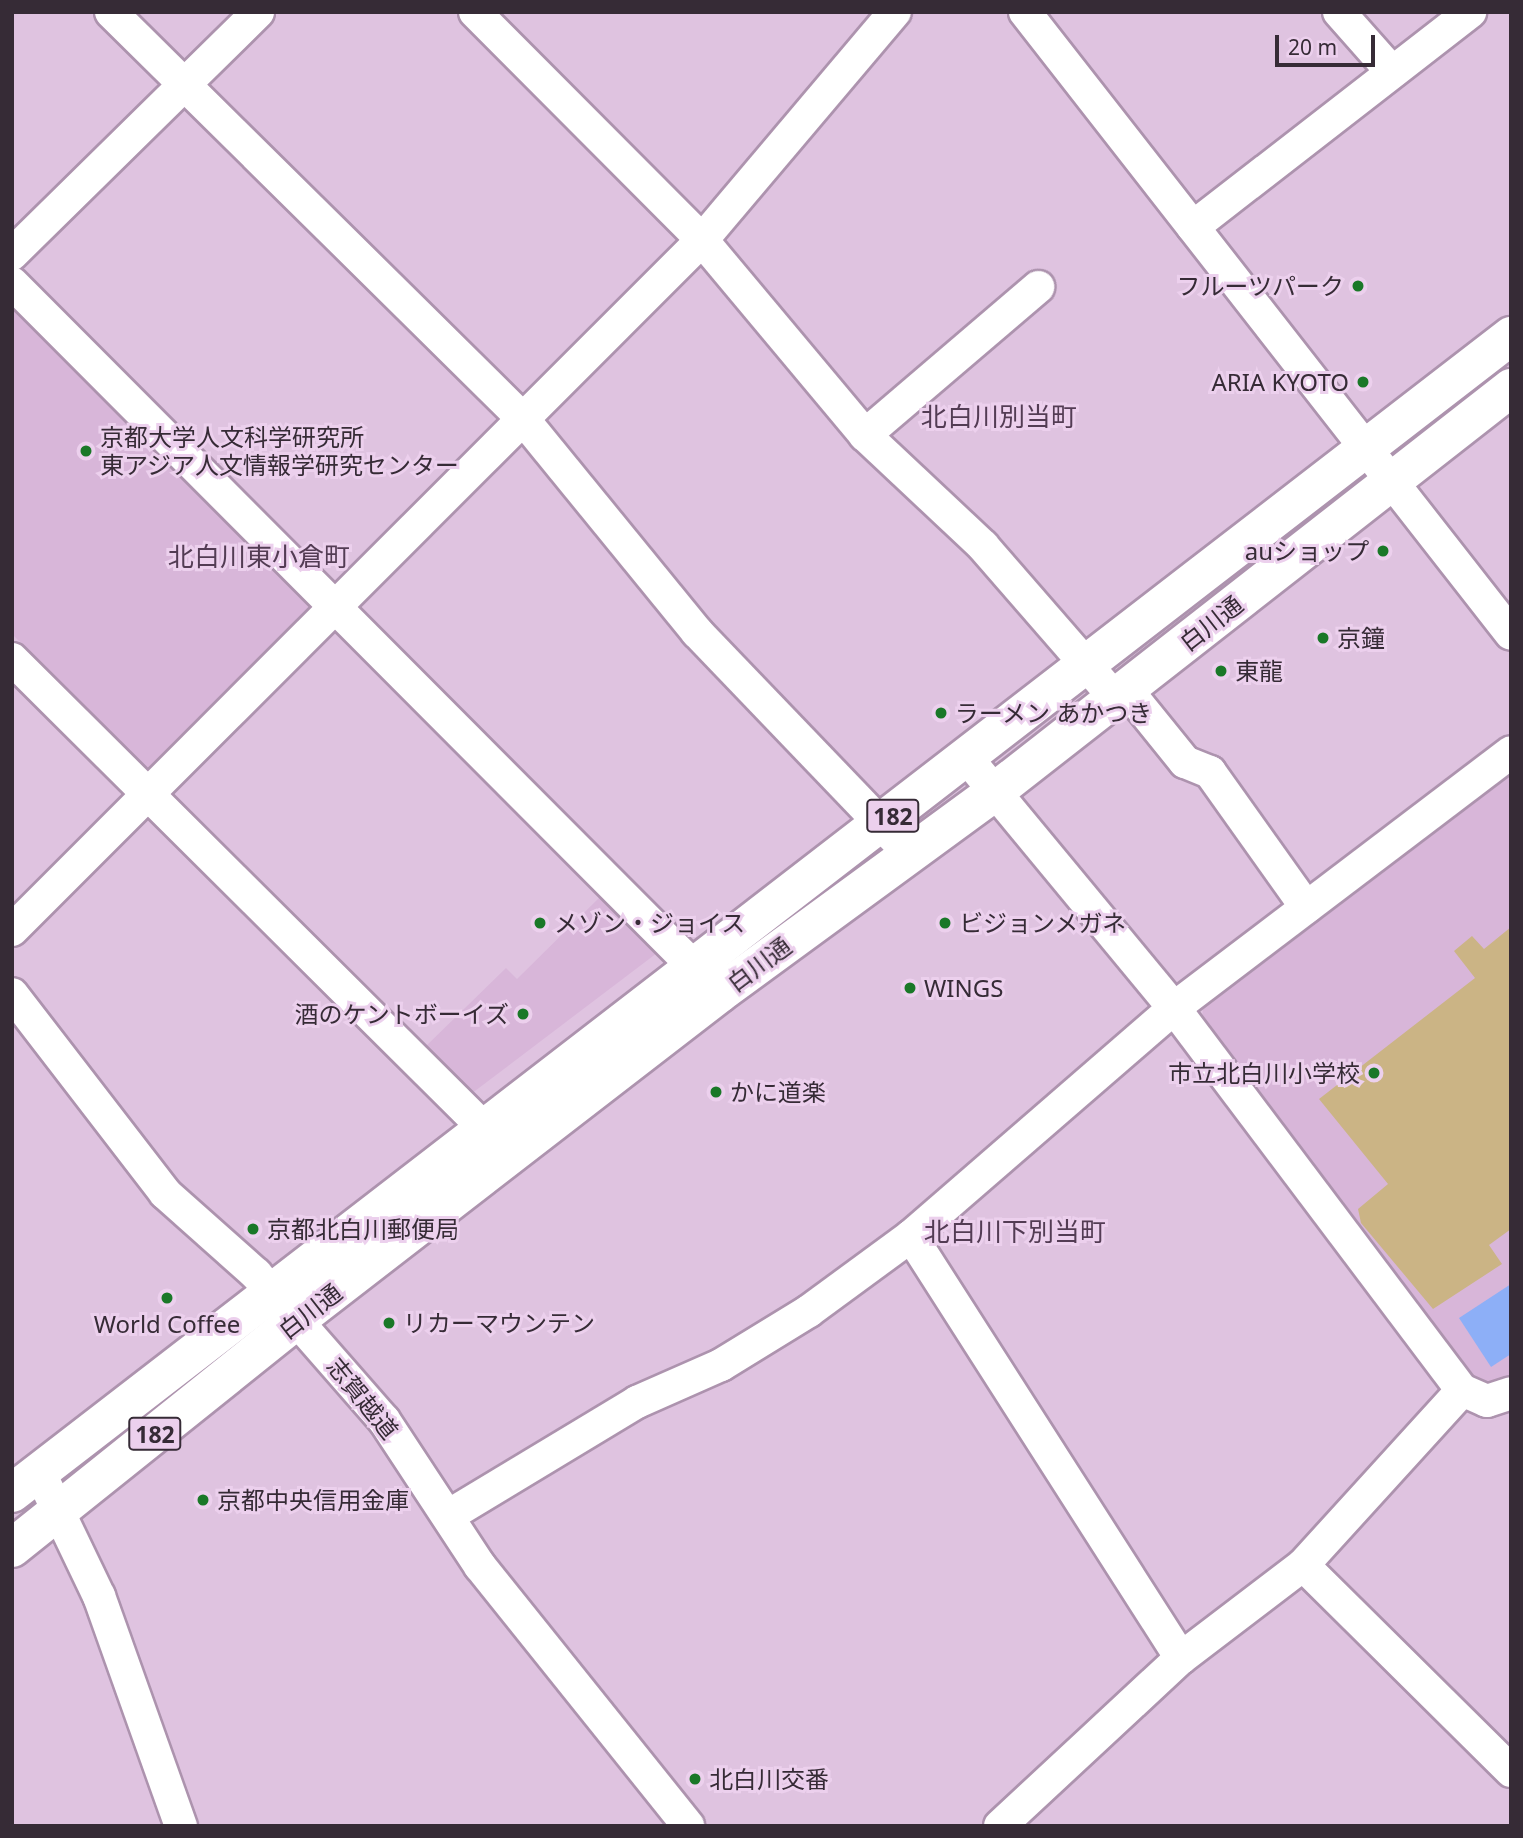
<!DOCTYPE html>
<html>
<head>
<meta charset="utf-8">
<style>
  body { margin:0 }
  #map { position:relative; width:1523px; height:1838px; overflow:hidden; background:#dfc3e0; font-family:"Noto Sans","Noto Sans JP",sans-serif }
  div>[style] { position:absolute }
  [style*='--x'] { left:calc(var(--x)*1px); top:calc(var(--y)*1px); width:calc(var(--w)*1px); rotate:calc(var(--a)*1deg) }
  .built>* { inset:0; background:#d8b6d9 }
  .green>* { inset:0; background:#cbb485 }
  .water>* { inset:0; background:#8daff7 }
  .roads { filter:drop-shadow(2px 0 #ad93ae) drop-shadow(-2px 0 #ad93ae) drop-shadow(0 2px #ad93ae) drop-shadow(0 -2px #ad93ae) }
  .street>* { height:32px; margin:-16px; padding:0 16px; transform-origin:16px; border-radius:16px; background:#fff }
  .primary>* { height:38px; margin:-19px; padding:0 19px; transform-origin:19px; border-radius:19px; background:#fff }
  .dots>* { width:19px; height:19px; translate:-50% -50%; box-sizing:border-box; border:4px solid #ecd0ed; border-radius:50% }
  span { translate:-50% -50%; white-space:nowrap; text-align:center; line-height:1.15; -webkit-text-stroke:6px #ecd0ed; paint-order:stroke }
  .shield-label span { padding:2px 5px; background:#ecd0ed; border:2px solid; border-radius:5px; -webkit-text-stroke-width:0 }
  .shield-label { font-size:23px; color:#362b36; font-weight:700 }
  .poi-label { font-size:24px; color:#362b36 }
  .right { translate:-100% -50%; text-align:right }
  .left { translate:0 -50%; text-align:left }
  .street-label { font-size:24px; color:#362b36 }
  .neighbourhood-label { font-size:26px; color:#533c54 }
  .frame { position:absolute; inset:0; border:14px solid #362b36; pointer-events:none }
  .scale { position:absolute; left:1275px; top:35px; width:100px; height:32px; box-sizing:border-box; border:4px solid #362b36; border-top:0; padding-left:9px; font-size:21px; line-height:24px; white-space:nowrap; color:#362b36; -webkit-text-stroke:5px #ecd0ed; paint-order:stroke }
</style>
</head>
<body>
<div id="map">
  <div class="built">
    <div style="clip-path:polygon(12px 304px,307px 598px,309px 615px,161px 764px,145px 768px,12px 634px)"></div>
    <div style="clip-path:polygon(1511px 772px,1511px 1380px,1485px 1393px,1273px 1124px,1202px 1023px,1203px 1006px)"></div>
    <div style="clip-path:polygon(602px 895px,657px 953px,471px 1094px,424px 1048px,506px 968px,517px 979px)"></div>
  </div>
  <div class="green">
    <div style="clip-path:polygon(1511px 927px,1511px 1229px,1489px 1245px,1502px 1264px,1433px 1309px,1361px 1223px,1358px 1209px,1388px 1184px,1319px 1099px,1475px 978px,1454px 951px,1472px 936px,1484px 949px)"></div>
  </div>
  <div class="water">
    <div style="clip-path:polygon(1511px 1284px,1511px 1354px,1491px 1367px,1459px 1318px)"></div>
  </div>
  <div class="roads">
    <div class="street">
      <div style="--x:111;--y:12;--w:581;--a:44.65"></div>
      <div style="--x:524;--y:420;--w:274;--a:50.8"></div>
      <div style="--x:697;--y:632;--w:308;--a:46.2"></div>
      <div style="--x:475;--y:12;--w:322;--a:45.1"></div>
      <div style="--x:702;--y:240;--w:254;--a:50.1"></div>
      <div style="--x:865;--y:435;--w:162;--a:43.2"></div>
      <div style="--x:983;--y:546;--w:201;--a:49"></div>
      <div style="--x:1025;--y:12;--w:789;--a:52"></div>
      <div style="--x:1339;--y:12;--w:80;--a:48.5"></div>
      <div style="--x:1193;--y:227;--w:351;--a:-37.8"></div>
      <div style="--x:12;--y:254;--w:345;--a:-44.5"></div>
      <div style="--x:12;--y:283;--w:987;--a:45.08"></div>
      <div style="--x:865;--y:435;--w:228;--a:-40.5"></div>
      <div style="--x:12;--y:659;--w:688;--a:44.82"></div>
      <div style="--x:1126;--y:689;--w:94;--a:51.1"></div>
      <div style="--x:1185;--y:762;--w:27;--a:22"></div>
      <div style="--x:1210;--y:772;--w:166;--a:54.6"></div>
      <div style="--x:967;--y:758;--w:325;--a:50.4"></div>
      <div style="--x:1174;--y:1008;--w:478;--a:53"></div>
      <div style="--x:1462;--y:1390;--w:27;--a:24"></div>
      <div style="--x:1487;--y:1401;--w:25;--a:-18"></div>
      <div style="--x:12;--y:930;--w:976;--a:-45"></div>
      <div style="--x:702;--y:240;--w:299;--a:-49.8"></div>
      <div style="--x:12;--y:994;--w:251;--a:52.4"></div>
      <div style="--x:165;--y:1193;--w:122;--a:41.7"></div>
      <div style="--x:256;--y:1274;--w:194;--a:48.8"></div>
      <div style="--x:384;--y:1420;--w:175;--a:56.7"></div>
      <div style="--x:480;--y:1566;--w:333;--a:51.3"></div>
      <div style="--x:911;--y:1236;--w:501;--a:57.39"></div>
      <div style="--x:39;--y:1471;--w:139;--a:64.4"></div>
      <div style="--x:99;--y:1596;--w:244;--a:70.4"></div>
      <div style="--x:448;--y:1516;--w:221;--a:-31.1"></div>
      <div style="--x:637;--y:1402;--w:92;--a:-23.8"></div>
      <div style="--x:721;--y:1365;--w:103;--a:-31.5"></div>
      <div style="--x:809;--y:1311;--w:127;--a:-36.3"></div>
      <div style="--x:911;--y:1236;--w:348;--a:-40.9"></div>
      <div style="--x:1174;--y:1008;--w:423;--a:-37.2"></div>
      <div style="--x:1303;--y:1565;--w:236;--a:-47.7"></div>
      <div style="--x:1000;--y:1826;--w:247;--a:-42.9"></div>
      <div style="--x:1181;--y:1658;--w:153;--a:-37.3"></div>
      <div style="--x:1303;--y:1565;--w:293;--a:44.7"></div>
    </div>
    <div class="primary">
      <div style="--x:12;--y:1493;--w:1894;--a:-37.66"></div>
      <div style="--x:12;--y:1548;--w:366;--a:-38.7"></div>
      <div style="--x:298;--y:1319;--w:533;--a:-37.69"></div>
      <div style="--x:720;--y:993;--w:338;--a:-36.2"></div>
      <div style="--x:993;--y:793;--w:658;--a:-38.02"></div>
    </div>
  </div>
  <div class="dots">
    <div style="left:1358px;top:286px;background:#1a7828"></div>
    <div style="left:1363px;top:382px;background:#1a7828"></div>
    <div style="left:86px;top:451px;background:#1a7828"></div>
    <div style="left:1383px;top:551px;background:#1a7828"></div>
    <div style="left:1323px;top:638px;background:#1a7828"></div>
    <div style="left:1221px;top:671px;background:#1a7828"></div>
    <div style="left:941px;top:713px;background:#1a7828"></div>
    <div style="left:540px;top:923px;background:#1a7828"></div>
    <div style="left:945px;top:923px;background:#1a7828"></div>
    <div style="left:910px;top:988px;background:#1a7828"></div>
    <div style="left:523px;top:1014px;background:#1a7828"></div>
    <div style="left:1374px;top:1073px;background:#1a7828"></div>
    <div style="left:716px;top:1092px;background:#1a7828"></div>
    <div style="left:253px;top:1229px;background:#1a7828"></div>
    <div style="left:167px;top:1298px;background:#1a7828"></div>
    <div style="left:389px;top:1323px;background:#1a7828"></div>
    <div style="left:203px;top:1500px;background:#1a7828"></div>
    <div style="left:695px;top:1779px;background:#1a7828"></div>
  </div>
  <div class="shield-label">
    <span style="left:893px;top:816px">182</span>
    <span style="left:155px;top:1434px">182</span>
  </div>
  <div class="poi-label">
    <span class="right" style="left:1344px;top:286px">フルーツパーク</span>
    <span class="right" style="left:1349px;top:382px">ARIA KYOTO</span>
    <span class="left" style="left:100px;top:451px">京都大学人文科学研究所<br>東アジア人文情報学研究センター</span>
    <span class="right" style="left:1369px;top:551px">auショップ</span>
    <span class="left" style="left:1337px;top:638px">京鐘</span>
    <span class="left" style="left:1235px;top:671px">東龍</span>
    <span class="left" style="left:955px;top:713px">ラーメン あかつき</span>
    <span class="left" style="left:554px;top:923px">メゾン・ジョイス</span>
    <span class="left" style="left:959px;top:923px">ビジョンメガネ</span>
    <span class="left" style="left:924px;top:988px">WINGS</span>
    <span class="right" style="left:509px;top:1014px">酒のケントボーイズ</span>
    <span class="right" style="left:1360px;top:1073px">市立北白川小学校</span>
    <span class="left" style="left:730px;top:1092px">かに道楽</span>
    <span class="left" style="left:267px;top:1229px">京都北白川郵便局</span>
    <span class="left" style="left:403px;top:1323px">リカーマウンテン</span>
    <span style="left:167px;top:1324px">World Coffee</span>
    <span class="left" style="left:217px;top:1500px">京都中央信用金庫</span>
    <span class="left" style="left:709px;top:1779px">北白川交番</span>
  </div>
  <div class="street-label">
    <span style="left:1211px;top:623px;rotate:-38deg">白川通</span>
    <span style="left:759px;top:964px;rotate:-37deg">白川通</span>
    <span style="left:310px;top:1311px;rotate:-38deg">白川通</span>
    <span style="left:363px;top:1398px;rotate:51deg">志賀越道</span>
  </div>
  <div class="neighbourhood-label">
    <span style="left:999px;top:417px">北白川別当町</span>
    <span style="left:259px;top:557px">北白川東小倉町</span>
    <span style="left:1015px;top:1232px">北白川下別当町</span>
  </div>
  <div class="frame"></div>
  <div class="scale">20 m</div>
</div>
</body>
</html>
